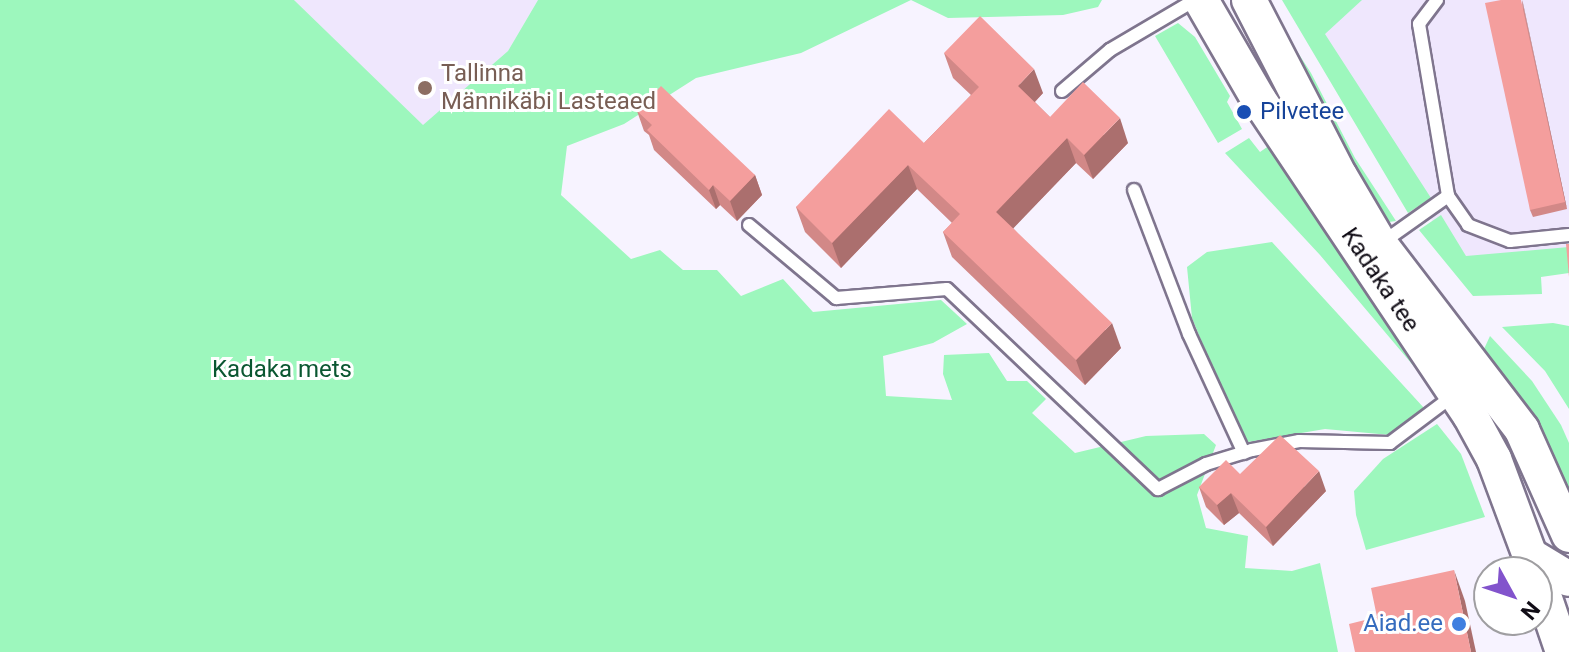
<!DOCTYPE html>
<html>
<head>
<meta charset="utf-8">
<style>
  body { margin:0 }
  #map { position:relative; width:1569px; height:652px; overflow:hidden; background:#f7f3ff; font-family:Roboto,sans-serif }
  div>[style] { position:absolute }
  [style*='--x'] { left:calc(var(--x)*1px); top:calc(var(--y)*1px); width:calc(var(--w)*1px); rotate:calc(var(--a)*1deg) }
  .built>* { inset:0; background:#efe7fd }
  .green>* { inset:0; background:#9df7bd }
  .roads { filter:drop-shadow(2px 0 #7f758e) drop-shadow(-2px 0 #7f758e) drop-shadow(0 2px #7f758e) drop-shadow(0 -2px #7f758e) }
  .service>* { height:12px; margin:-6px; padding:0 6px; transform-origin:6px; border-radius:6px; background:#fff }
  .secondary>* { height:34px; margin:-17px; padding:0 17px; transform-origin:17px; border-radius:17px; background:#fff }
  .wall>* { inset:0; background:#d28887 }
  .shaded-wall>* { inset:0; background:#ab6f6e }
  .building>* { inset:0; background:#f49e9d }
  .dots>* { width:22px; height:22px; translate:-50% -50%; box-sizing:border-box; border:4px solid #fff; border-radius:50% }
  span { translate:-50% -50%; white-space:nowrap; text-align:center; line-height:1.15; -webkit-text-stroke:6px #fff; paint-order:stroke }
  .education-label { font-size:24px; color:#785e54 }
  .left { translate:0 -50%; text-align:left }
  .transit-label { font-size:24px; color:#164399 }
  .street-label { font-size:24px; color:#100c15 }
  .park-label { font-size:24px; color:#0a5731 }
  .shop-label { font-size:24px; color:#366cbe }
  .right { translate:-100% -50%; text-align:right }
  .north { position:absolute; left:1473px; top:556px; width:80px; height:80px; box-sizing:border-box; background:#fff; border:2px solid #9f9ea1; border-radius:50%; rotate:130deg; font-size:22px; font-weight:700; line-height:32px; text-align:center; color:#100c15 }
  .north::after { content:''; display:block; margin:auto; width:28px; height:36px; background:#8253cc; clip-path:polygon(50% 0,100% 100%,50% 72%,0 100%) }
</style>
</head>
<body>
<div id="map">
  <div class="built">
    <div style="clip-path:polygon(294px 0,538px 0,508px 51px,423px 126px)"></div>
    <div style="clip-path:polygon(1298px 0,1569px 0,1569px 255px,1458px 263px)"></div>
  </div>
  <div class="green">
    <div style="clip-path:polygon(0 0,294px 0,423px 125px,508px 51px,538px 0,1102px 0,1098px 7px,1063px 15px,948px 18px,911px 0,801px 53px,696px 78px,624px 124px,567px 146px,561px 195px,631px 259px,660px 250px,683px 270px,717px 270px,741px 296px,783px 279px,813px 312px,941px 300px,967px 324px,933px 343px,883px 356px,886px 396px,952px 400px,943px 374px,944px 355px,989px 353px,1007px 381px,1027px 381px,1046px 399px,1032px 413px,1075px 453px,1146px 436px,1204px 434px,1216px 445px,1197px 495px,1206px 528px,1248px 536px,1245px 568px,1292px 571px,1320px 563px,1338px 652px,0 652px)"></div>
    <div style="clip-path:polygon(1264px 0,1311px 73px,1355px 158px,1396px 221px,1382px 223px)"></div>
    <div style="clip-path:polygon(1282px 0,1362px 0,1325px 34px,1431px 198px,1408px 213px)"></div>
    <div style="clip-path:polygon(1178px 23px,1195px 37px,1230px 96px,1227px 102px,1242px 129px,1218px 143px,1155px 36px)"></div>
    <div style="clip-path:polygon(1249px 138px,1260px 152px,1270px 145px,1438px 395px,1320px 255px,1225px 153px)"></div>
    <div style="clip-path:polygon(1441px 215px,1466px 256px,1569px 247px,1569px 273px,1541px 277px,1542px 294px,1473px 296px,1419px 230px)"></div>
    <div style="clip-path:polygon(1272px 242px,1424px 408px,1390px 435px,1325px 429px,1248px 442px,1223px 394px,1192px 318px,1187px 267px,1207px 252px)"></div>
    <div style="clip-path:polygon(1553px 323px,1569px 326px,1569px 409px,1545px 371px,1502px 327px)"></div>
    <div style="clip-path:polygon(1490px 336px,1532px 381px,1561px 425px,1569px 443px,1569px 493px,1484px 363px,1484px 349px)"></div>
    <div style="clip-path:polygon(1437px 424px,1461px 454px,1485px 517px,1366px 550px,1356px 515px,1354px 491px,1383px 459px)"></div>
  </div>
  <div class="roads">
    <div class="service">
      <div style="--x:1437;--y:0;--w:30;--a:127"></div>
      <div style="--x:1419;--y:24;--w:174;--a:80.4"></div>
      <div style="--x:1448;--y:196;--w:35;--a:55"></div>
      <div style="--x:1468;--y:225;--w:45;--a:20.9"></div>
      <div style="--x:1510;--y:241;--w:59;--a:-5.8"></div>
      <div style="--x:1062;--y:91;--w:63;--a:-40.5"></div>
      <div style="--x:1110;--y:50;--w:99;--a:-30.5"></div>
      <div style="--x:1134;--y:190;--w:154;--a:69.1"></div>
      <div style="--x:1189;--y:334;--w:131;--a:65.2"></div>
      <div style="--x:749;--y:225;--w:114;--a:40"></div>
      <div style="--x:836;--y:298;--w:111;--a:-4.6"></div>
      <div style="--x:947;--y:289;--w:291;--a:43.5"></div>
      <div style="--x:1158;--y:489;--w:54;--a:-27.5"></div>
      <div style="--x:1206;--y:464;--w:48;--a:-16.9"></div>
      <div style="--x:1252;--y:450;--w:48;--a:-10.8"></div>
      <div style="--x:1299;--y:441;--w:91;--a:1.3"></div>
      <div style="--x:1390;--y:443;--w:80;--a:-36.9"></div>
      <div style="--x:1383;--y:242;--w:80;--a:-35.3"></div>
    </div>
    <div class="secondary">
      <div style="--x:1201;--y:0;--w:116;--a:59.9"></div>
      <div style="--x:1259;--y:100;--w:379;--a:56.2"></div>
      <div style="--x:1470;--y:415;--w:50;--a:61.4"></div>
      <div style="--x:1494;--y:459;--w:121;--a:69.6"></div>
      <div style="--x:1249;--y:0;--w:198;--a:62.7"></div>
      <div style="--x:1340;--y:176;--w:79;--a:59.5"></div>
      <div style="--x:1380;--y:244;--w:234;--a:52.6"></div>
      <div style="--x:1522;--y:430;--w:115;--a:65.9"></div>
      <div style="--x:1531;--y:556;--w:44;--a:31.2"></div>
      <div style="--x:1537;--y:575;--w:81;--a:71.3"></div>
    </div>
  </div>
  <div class="wall">
    <div style="clip-path:polygon(1522px 0,1567px 209px,1533px 217px,1530px 210px)"></div>
    <div style="clip-path:polygon(944px 53px,1043px 93px,1035px 102px,1050px 117px,1128px 143px,1093px 179px,1076px 163px,1013px 228px,1121px 348px,1085px 385px,952px 257px,943px 232px,952px 223px,917px 189px,841px 268px,805px 232px,796px 207px,924px 143px,971px 95px,953px 78px)"></div>
    <div style="clip-path:polygon(637px 111px,755px 175px,762px 195px,737px 221px,720px 205px,716px 209px,654px 150px,649px 135px,644px 131px)"></div>
    <div style="clip-path:polygon(1240px 474px,1326px 491px,1273px 546px,1239px 513px,1224px 525px,1206px 507px,1199px 487px)"></div>
  </div>
  <div class="shaded-wall">
    <div style="clip-path:polygon(1522px 0,1523px 3px,1567px 209px,1565px 202px)"></div>
    <div style="clip-path:polygon(1034px 69px,1043px 93px,1026px 111px,1018px 86px)"></div>
    <div style="clip-path:polygon(1120px 118px,1128px 143px,1093px 179px,1084px 155px)"></div>
    <div style="clip-path:polygon(1067px 138px,1076px 163px,1005px 237px,996px 212px)"></div>
    <div style="clip-path:polygon(908px 165px,917px 189px,841px 268px,832px 243px)"></div>
    <div style="clip-path:polygon(755px 175px,762px 195px,737px 221px,730px 201px)"></div>
    <div style="clip-path:polygon(713px 185px,720px 205px,716px 209px,709px 190px)"></div>
    <div style="clip-path:polygon(1112px 323px,1121px 348px,1085px 385px,1076px 360px)"></div>
    <div style="clip-path:polygon(1319px 471px,1326px 491px,1273px 546px,1266px 527px)"></div>
    <div style="clip-path:polygon(1231px 493px,1239px 513px,1224px 525px,1217px 505px)"></div>
    <div style="clip-path:polygon(1454px 570px,1465px 601px,1476px 652px,1471px 652px)"></div>
  </div>
  <div class="building">
    <div style="clip-path:polygon(1501px 0,1521px 0,1565px 202px,1530px 210px,1485px 3px)"></div>
    <div style="clip-path:polygon(980px 16px,1034px 69px,1018px 86px,1050px 117px,1083px 82px,1120px 118px,1084px 155px,1067px 138px,996px 212px,1112px 323px,1076px 360px,943px 232px,960px 214px,908px 165px,832px 243px,796px 207px,889px 109px,924px 143px,979px 87px,944px 53px)"></div>
    <div style="clip-path:polygon(661px 86px,755px 175px,730px 201px,713px 185px,709px 190px,647px 130px,652px 125px,637px 111px)"></div>
    <div style="clip-path:polygon(1566px 244px,1569px 244px,1569px 277px)"></div>
    <div style="clip-path:polygon(1280px 435px,1319px 471px,1266px 527px,1231px 493px,1217px 505px,1199px 487px,1226px 460px,1240px 474px)"></div>
    <div style="clip-path:polygon(1454px 570px,1471px 652px,1355px 652px,1349px 624px,1377px 617px,1371px 588px)"></div>
  </div>
  <div class="dots">
    <div style="left:425px;top:88px;background:#8d6e63"></div>
    <div style="left:1244px;top:112px;background:#1a4fb4"></div>
    <div style="left:1459px;top:624px;background:#3f7fe0"></div>
  </div>
  <div class="education-label">
    <span class="left" style="left:441px;top:88px">Tallinna<br>Männikäbi Lasteaed</span>
  </div>
  <div class="transit-label">
    <span class="left" style="left:1260px;top:112px">Pilvetee</span>
  </div>
  <div class="street-label">
    <span style="left:1380px;top:280px;rotate:56deg">Kadaka tee</span>
  </div>
  <div class="park-label">
    <span style="left:282px;top:370px">Kadaka mets</span>
  </div>
  <div class="shop-label">
    <span class="right" style="left:1443px;top:624px">Aiad.ee</span>
  </div>
  <div class="north">N</div>
</div>
</body>
</html>
